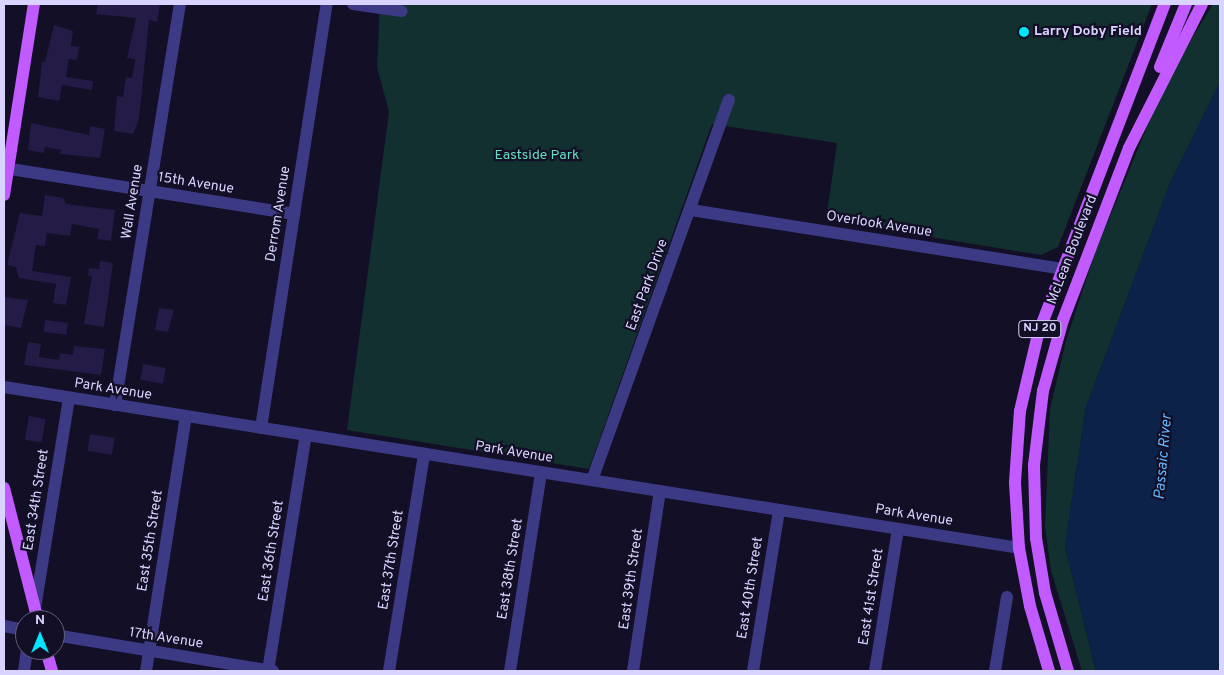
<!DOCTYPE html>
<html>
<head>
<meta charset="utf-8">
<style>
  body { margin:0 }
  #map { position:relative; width:1224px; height:675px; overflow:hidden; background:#130f26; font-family:Overpass,sans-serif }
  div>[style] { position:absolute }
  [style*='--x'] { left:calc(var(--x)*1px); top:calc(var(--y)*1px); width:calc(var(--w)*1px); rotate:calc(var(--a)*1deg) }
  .green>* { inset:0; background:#12302f }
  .water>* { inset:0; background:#0c2248 }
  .building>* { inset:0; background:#241b47; transform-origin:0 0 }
  .minor>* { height:12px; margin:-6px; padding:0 6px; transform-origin:6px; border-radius:6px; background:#3d3a85 }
  .major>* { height:12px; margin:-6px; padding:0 6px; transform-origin:6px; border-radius:6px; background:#c25bff }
  .dots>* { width:14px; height:14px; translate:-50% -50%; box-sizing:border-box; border:2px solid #130f26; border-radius:50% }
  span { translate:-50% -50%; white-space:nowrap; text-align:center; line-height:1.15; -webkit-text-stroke:4.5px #130f26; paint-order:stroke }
  .shield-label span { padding:1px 4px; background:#130f26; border:1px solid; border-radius:4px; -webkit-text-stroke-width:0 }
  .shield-label { font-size:12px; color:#d9d4ff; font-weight:700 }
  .poi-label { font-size:14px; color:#d9d4ff; font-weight:700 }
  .left { translate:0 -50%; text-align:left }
  .park-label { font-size:14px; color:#5fe0c0 }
  .street-label { font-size:14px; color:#d9d4ff }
  .water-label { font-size:15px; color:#62b6ff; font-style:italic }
  .frame { position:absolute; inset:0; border:5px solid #d9d4ff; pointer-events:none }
  .north { position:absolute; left:15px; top:610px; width:50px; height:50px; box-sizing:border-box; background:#130f26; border:1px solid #625e7d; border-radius:50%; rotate:0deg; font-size:14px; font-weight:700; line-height:20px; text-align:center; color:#d9d4ff }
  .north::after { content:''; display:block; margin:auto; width:18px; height:22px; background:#00e5ff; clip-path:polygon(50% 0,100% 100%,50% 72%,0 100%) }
</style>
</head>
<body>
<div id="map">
  <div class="green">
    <div style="clip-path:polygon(380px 4px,1152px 4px,1058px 247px,1041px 255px,826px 220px,837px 143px,712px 124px,589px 469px,347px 430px,389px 112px,377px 67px)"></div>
    <div style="clip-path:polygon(1213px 4px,1220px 4px,1220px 82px,1170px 183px,1086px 407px,1065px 546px,1096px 671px,1082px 671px,1051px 571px,1045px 526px,1050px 409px,1066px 341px,1095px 253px,1166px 81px)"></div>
  </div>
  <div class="water">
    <div style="clip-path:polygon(1220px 82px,1220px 671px,1096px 671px,1065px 546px,1086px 407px,1170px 183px)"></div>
  </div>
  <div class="building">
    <div style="clip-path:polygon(98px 4px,160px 4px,157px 22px,149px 20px,139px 119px,133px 134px,114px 131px,117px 96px,123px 97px,126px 77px,132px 78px,135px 59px,127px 58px,136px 18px,96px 14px)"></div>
    <div style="clip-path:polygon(54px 25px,73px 31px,71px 46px,79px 47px,77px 60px,69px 59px,66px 77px,93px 81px,92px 90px,62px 85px,59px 101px,38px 97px,42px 62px,45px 62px)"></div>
    <div style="clip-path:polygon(31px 123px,89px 135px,90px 126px,105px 129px,100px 158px,60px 154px,61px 150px,45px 147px,44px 153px,28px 150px)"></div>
    <div style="clip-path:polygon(45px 195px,63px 198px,66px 204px,115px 210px,111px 241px,97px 239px,99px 229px,72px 224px,70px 236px,47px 233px,45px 246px,36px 245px,32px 271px,71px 277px,66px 305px,53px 303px,56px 284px,19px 278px,16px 267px,7px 265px,20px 213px,42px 216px)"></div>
    <div style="clip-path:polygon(100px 261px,113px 263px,104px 327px,84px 324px,92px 276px,88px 276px,89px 268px,99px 269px)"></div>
    <div style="clip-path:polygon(4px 297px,28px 300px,21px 328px,4px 325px)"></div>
    <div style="clip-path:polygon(159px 308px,174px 310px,168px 332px,155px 330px)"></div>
    <div style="left:45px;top:320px;width:23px;height:12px;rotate:7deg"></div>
    <div style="clip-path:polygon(28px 342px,41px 344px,39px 357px,59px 360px,60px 353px,73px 355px,74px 346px,105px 349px,101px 375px,24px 365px)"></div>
    <div style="left:143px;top:364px;width:23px;height:16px;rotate:10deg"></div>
    <div style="left:29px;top:416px;width:17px;height:24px;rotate:10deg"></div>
    <div style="left:90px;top:434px;width:25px;height:17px;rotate:9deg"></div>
  </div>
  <div class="minor">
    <div style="--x:353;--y:4;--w:49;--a:8.3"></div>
    <div style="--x:4;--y:168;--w:294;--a:9"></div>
    <div style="--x:691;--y:210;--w:376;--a:9"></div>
    <div style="--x:4;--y:387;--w:1028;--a:9.01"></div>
    <div style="--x:115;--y:405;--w:406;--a:-80.8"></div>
    <div style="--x:261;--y:428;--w:429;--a:-81.2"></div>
    <div style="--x:592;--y:480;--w:404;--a:-70.2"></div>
    <div style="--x:35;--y:608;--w:213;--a:-80.8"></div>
    <div style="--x:4;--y:626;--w:21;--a:11"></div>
    <div style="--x:55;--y:635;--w:221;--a:9.4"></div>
    <div style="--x:24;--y:671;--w:21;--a:-82"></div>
    <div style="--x:146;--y:671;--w:258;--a:-81.1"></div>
    <div style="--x:268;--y:671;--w:239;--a:-80.9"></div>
    <div style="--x:389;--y:671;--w:220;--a:-80.8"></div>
    <div style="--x:510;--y:671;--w:201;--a:-81.1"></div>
    <div style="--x:633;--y:671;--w:182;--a:-81.5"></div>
    <div style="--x:753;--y:671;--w:163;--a:-80.8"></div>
    <div style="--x:875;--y:671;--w:144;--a:-80.8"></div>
    <div style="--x:995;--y:671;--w:75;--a:-80.8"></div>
  </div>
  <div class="major">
    <div style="--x:1160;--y:67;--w:68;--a:-67.6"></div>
    <div style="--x:4;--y:195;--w:193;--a:-81.1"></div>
    <div style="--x:4;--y:488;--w:136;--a:75.6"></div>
    <div style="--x:46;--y:650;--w:22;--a:74"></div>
    <div style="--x:1049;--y:671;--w:68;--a:-106.3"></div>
    <div style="--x:1030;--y:606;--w:59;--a:-100.7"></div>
    <div style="--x:1019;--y:548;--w:66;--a:-93.5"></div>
    <div style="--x:1015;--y:482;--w:71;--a:-86"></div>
    <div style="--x:1020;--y:411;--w:79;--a:-76.8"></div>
    <div style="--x:1038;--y:334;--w:354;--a:-69"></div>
    <div style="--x:1068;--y:671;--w:81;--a:-106.4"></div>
    <div style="--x:1045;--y:593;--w:56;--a:-99.3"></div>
    <div style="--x:1036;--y:538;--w:73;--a:-91.6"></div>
    <div style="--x:1034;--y:465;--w:75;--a:-83.1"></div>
    <div style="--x:1043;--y:391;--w:74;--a:-74.3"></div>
    <div style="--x:1063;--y:320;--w:184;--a:-69"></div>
    <div style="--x:1129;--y:148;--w:161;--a:-63.1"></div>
  </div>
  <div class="dots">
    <div style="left:1024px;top:32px;background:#00e5ff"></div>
  </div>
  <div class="shield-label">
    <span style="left:1040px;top:329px">NJ 20</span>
  </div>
  <div class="poi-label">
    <span class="left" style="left:1034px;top:32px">Larry Doby Field</span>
  </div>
  <div class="park-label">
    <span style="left:537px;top:156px">Eastside Park</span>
  </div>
  <div class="street-label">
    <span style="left:196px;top:184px;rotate:9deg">15th Avenue</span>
    <span style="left:133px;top:202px;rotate:-81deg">Wall Avenue</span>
    <span style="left:279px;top:214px;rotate:-81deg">Derrom Avenue</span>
    <span style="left:879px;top:225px;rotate:9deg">Overlook Avenue</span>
    <span style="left:1073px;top:250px;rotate:-69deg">McLean Boulevard</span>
    <span style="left:648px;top:285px;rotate:-70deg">East Park Drive</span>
    <span style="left:113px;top:390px;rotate:9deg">Park Avenue</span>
    <span style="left:514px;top:453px;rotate:9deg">Park Avenue</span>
    <span style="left:37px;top:500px;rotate:-81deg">East 34th Street</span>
    <span style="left:914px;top:516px;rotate:9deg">Park Avenue</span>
    <span style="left:151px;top:541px;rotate:-81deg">East 35th Street</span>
    <span style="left:272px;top:551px;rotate:-81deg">East 36th Street</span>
    <span style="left:392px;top:560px;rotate:-81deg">East 37th Street</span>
    <span style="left:511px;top:569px;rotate:-81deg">East 38th Street</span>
    <span style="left:632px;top:579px;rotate:-82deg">East 39th Street</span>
    <span style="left:751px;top:588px;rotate:-81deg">East 40th Street</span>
    <span style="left:872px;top:597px;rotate:-81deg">East 41st Street</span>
    <span style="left:166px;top:639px;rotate:9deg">17th Avenue</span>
  </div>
  <div class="water-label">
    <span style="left:1164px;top:457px;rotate:-85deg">Passaic River</span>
  </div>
  <div class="frame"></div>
  <div class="north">N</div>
</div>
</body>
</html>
